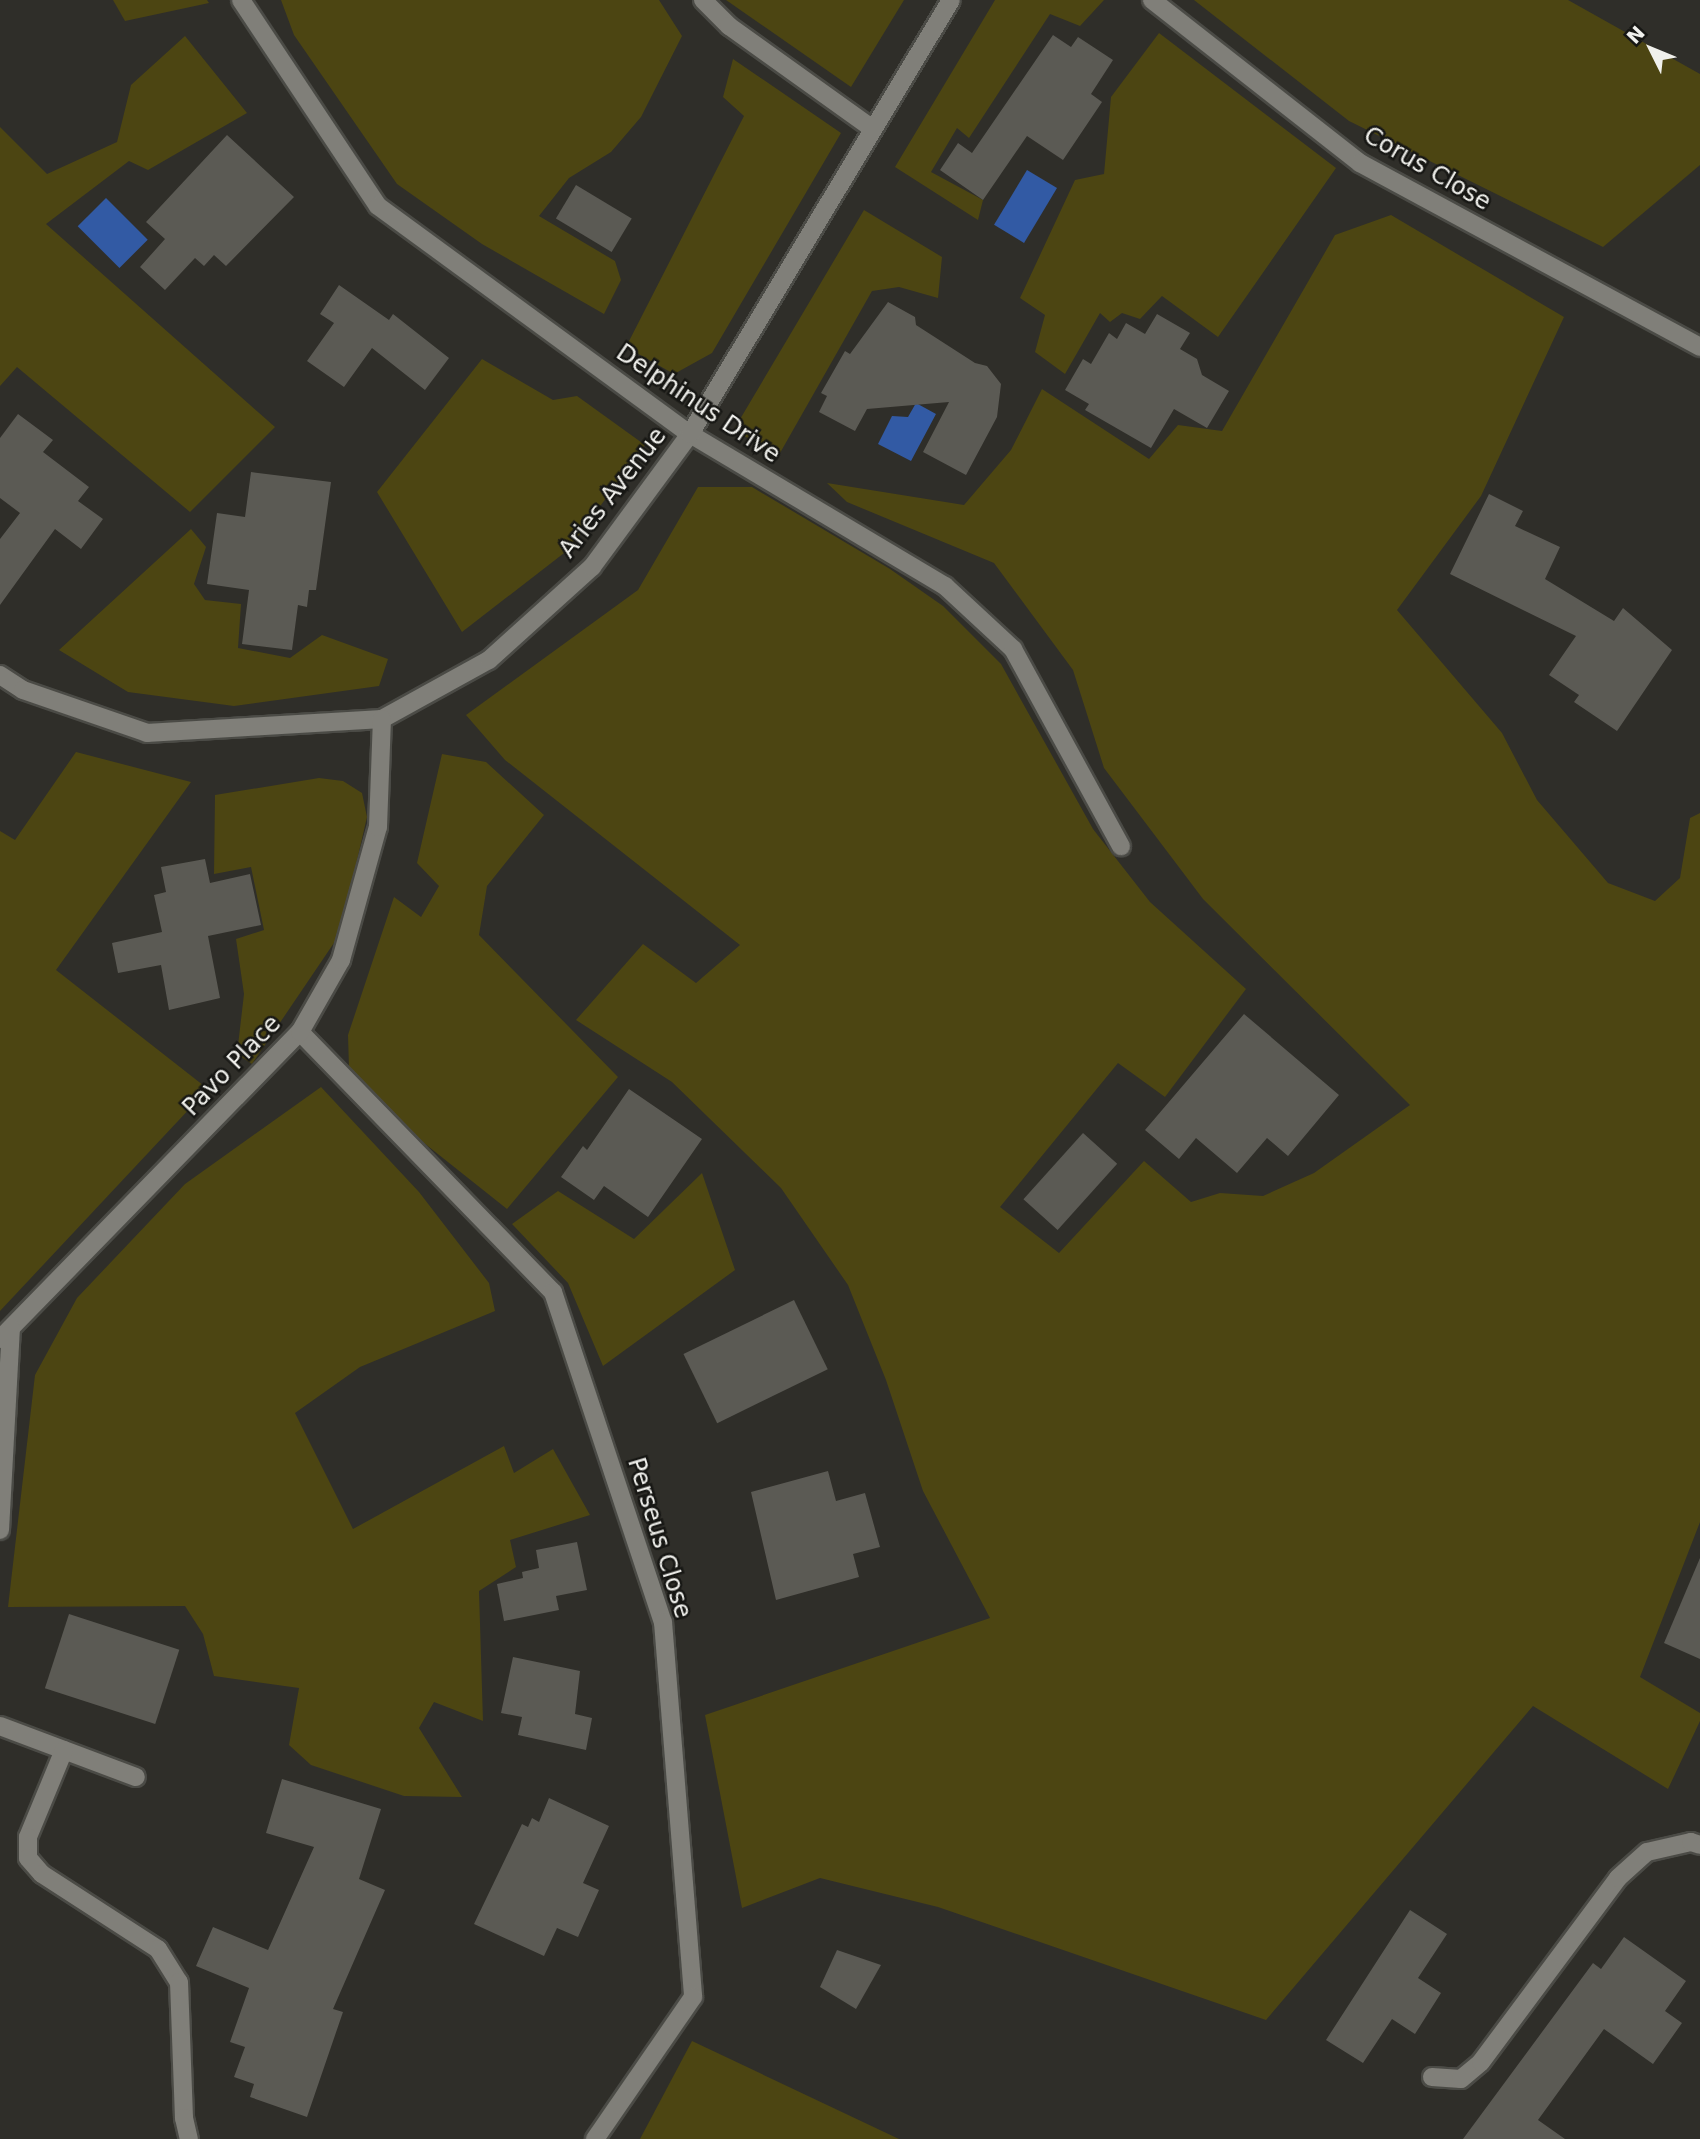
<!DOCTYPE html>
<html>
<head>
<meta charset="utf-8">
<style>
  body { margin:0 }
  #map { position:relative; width:1700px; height:2139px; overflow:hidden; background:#2f2e29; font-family:"DejaVu Sans",sans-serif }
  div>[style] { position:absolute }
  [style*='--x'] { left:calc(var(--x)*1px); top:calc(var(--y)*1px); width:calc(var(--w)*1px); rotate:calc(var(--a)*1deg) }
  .green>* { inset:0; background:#4c4512 }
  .water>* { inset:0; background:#325aa4; transform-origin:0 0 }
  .building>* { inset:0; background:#5b5a54; transform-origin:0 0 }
  .roads { filter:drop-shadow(2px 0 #4b4b46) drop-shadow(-2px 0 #4b4b46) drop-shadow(0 2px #4b4b46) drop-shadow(0 -2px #4b4b46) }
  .minor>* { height:18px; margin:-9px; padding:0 9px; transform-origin:9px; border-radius:9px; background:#807f79 }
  span { translate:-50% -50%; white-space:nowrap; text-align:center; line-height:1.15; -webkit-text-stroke:5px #171714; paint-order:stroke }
  .street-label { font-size:24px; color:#f0f0ec }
  .north { position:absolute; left:1616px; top:14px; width:70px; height:70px; -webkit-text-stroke:5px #171714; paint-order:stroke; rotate:313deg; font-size:19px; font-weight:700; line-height:28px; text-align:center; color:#f0f0ec }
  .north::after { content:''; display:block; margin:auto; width:24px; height:32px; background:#f0f0ec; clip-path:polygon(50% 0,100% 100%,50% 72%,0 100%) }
</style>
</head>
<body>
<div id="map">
  <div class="green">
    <div style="clip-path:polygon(113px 0,207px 0,209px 3px,125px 21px)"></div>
    <div style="clip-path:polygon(281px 0,659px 0,682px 36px,641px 117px,611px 152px,569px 178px,539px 216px,615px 261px,621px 280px,604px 314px,482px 244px,397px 184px,294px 35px)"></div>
    <div style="clip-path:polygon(726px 0,904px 0,851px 87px)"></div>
    <div style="clip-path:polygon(995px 0,1104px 0,1080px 26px,1050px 14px,969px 138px,957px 128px,931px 172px,983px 200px,978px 220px,895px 167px)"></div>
    <div style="clip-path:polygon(1194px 0,1568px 0,1700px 74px,1700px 165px,1603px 247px,1349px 121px)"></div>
    <div style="clip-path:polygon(1159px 33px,1336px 168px,1218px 337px,1162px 296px,1140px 319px,1122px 313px,1110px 322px,1100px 313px,1065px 374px,1035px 352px,1045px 315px,1020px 298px,1075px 180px,1104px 174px,1111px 97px)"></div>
    <div style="clip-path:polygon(185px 36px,247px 113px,148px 170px,129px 161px,46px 224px,275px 427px,190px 512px,17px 367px,0 386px,0 127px,47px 174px,117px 142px,131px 85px)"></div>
    <div style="clip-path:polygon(733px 59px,841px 133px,712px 353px,674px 374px,626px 347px,744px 116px,723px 97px)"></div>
    <div style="clip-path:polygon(864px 210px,942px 257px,938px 298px,899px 287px,872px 291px,780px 453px,733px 431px)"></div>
    <div style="clip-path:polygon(1391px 215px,1564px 317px,1481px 496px,1397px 610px,1502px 733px,1537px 800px,1608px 883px,1655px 901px,1680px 878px,1690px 818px,1700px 813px,1700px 1522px,1640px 1677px,1700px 1713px,1700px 1721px,1668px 1789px,1533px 1706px,1266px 2020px,938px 1907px,820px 1878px,742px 1908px,705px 1715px,990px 1618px,923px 1491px,886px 1380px,848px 1285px,781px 1188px,672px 1082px,576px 1020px,643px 944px,696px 983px,740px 945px,505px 760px,466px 715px,638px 590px,698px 487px,752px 487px,890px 569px,943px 606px,1001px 664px,1093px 829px,1150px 902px,1246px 989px,1165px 1097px,1118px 1063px,1000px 1207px,1059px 1253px,1144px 1161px,1191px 1202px,1220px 1193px,1263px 1196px,1314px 1173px,1410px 1105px,1203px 899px,1104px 768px,1073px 670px,994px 563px,847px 502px,827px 483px,964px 505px,1011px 450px,1042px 389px,1149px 459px,1178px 425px,1222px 431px,1335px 235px)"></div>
    <div style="clip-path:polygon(482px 359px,553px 400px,577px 396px,645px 445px,568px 550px,462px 632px,377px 492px)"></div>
    <div style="clip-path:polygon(191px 529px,206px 547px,194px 584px,205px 600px,241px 604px,238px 648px,290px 658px,322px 635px,388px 659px,379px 686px,234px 706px,128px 692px,59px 650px)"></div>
    <div style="clip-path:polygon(76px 752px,191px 782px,56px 970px,208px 1089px,0 1311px,0 831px,15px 840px)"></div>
    <div style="clip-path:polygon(442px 754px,486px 762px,544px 815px,487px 886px,479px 935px,618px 1077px,507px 1209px,424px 1143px,349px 1068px,348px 1035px,394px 897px,421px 917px,439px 886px,417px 863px)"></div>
    <div style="clip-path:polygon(319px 778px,343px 781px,362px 793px,367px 817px,340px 934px,252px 1064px,237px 1054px,244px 994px,236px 939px,264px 930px,251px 867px,214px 874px,215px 795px)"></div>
    <div style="clip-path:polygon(321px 1087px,419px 1192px,489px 1283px,495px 1311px,360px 1367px,295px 1413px,353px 1529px,504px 1446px,514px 1473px,553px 1449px,590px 1515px,510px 1540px,516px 1567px,479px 1591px,483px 1721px,434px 1702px,419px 1728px,462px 1797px,404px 1796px,311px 1765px,289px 1745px,299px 1688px,214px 1676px,203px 1634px,185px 1606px,8px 1607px,35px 1375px,77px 1298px,185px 1184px)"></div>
    <div style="clip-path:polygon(702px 1173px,735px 1270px,603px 1366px,568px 1283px,512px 1224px,558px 1191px,634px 1239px)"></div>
    <div style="clip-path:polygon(692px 2041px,899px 2139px,640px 2139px)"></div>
  </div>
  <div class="water">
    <div style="left:1027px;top:170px;width:35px;height:64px;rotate:31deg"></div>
    <div style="left:106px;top:198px;width:59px;height:40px;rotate:45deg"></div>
    <div style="clip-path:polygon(916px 403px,936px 414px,911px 461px,878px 444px,892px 416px,908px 417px)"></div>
  </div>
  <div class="building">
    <div style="clip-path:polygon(1053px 35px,1071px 47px,1078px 37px,1113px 60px,1091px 94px,1102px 102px,1063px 160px,1027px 136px,983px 200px,940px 170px,958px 143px,972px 153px)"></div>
    <div style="clip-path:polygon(227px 135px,294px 197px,226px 266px,214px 255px,204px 266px,195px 258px,165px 290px,140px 267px,165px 239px,146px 222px)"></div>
    <div style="left:576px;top:185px;width:65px;height:39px;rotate:31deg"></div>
    <div style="clip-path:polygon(339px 285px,389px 320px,393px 314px,449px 358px,425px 390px,372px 348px,344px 387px,307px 361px,334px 323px,320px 314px)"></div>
    <div style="clip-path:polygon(888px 302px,915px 317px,916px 325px,975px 363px,987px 366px,1001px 384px,997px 417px,966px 475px,923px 452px,949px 402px,867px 409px,855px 431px,819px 412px,827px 396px,821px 393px,845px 351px,850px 354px)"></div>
    <div style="clip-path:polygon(1157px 314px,1190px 333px,1180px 349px,1197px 359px,1202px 375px,1229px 391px,1207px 428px,1174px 409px,1151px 448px,1085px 410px,1089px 404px,1065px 390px,1083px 359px,1091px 364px,1109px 333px,1117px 339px,1126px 323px,1145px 334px)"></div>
    <div style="clip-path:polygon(18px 414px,53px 440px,43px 452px,89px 487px,78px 501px,103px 519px,81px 549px,55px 529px,0 605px,0 539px,20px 513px,0 498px,0 438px)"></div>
    <div style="clip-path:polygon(251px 472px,331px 482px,316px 590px,309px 590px,307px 607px,298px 605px,292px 650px,242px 644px,249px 590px,207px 584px,217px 513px,245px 517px)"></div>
    <div style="clip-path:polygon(1489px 494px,1523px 511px,1515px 526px,1560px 547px,1545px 579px,1614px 621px,1623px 608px,1672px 650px,1617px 731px,1574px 702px,1579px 695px,1549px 675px,1576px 636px,1450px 574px)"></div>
    <div style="clip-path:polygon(205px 859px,210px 883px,250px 874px,261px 925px,208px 936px,220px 998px,169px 1010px,161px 965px,118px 973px,112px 943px,162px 932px,154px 895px,166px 892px,161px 867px)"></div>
    <div style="clip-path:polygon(1244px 1014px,1339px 1095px,1288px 1156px,1267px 1138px,1237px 1173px,1196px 1138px,1179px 1159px,1145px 1130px)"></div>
    <div style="clip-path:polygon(629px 1089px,702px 1139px,648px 1217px,604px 1186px,594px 1200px,561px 1177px,583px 1146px,587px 1150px)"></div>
    <div style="left:1083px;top:1133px;width:46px;height:89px;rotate:42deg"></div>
    <div style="left:794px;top:1300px;width:77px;height:123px;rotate:64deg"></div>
    <div style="clip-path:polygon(828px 1471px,836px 1501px,865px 1493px,880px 1547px,853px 1554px,859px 1577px,776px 1600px,751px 1492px)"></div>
    <div style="clip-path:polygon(577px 1542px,587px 1590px,556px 1596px,559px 1610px,504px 1621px,497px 1584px,523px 1578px,522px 1572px,539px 1568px,536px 1550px)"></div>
    <div style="clip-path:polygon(1700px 1558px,1700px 1659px,1664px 1643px)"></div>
    <div style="left:69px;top:1614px;width:116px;height:78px;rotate:18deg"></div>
    <div style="clip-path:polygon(513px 1657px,580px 1671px,575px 1714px,592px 1718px,586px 1750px,518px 1735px,522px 1717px,501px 1713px)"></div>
    <div style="clip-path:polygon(282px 1779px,381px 1809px,359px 1879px,385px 1890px,333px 2009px,343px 2012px,307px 2117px,250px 2097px,254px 2084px,234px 2077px,245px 2047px,230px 2042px,249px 1988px,196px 1966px,213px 1927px,268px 1950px,314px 1847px,266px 1833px)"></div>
    <div style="clip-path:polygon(549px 1798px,609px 1826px,583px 1883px,599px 1890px,578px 1937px,557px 1928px,544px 1956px,474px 1924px,522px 1824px,528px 1827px,532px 1818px,539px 1822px)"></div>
    <div style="clip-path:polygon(1410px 1910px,1447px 1934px,1418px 1978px,1441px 1993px,1415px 2034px,1392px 2019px,1363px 2063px,1326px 2040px)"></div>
    <div style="clip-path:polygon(1624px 1937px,1686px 1981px,1665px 2011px,1682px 2023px,1653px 2064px,1604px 2029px,1538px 2120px,1565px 2139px,1463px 2139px,1593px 1963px,1601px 1969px)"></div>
    <div style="clip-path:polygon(837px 1950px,881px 1965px,856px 2009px,820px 1987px)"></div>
  </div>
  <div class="roads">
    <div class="minor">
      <div style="--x:241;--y:0;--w:247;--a:56.4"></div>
      <div style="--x:378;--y:206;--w:386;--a:36.2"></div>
      <div style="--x:690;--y:434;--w:297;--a:30.8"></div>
      <div style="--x:945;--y:586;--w:93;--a:42.8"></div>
      <div style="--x:1013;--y:649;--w:225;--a:61.3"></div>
      <div style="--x:703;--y:0;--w:37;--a:45"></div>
      <div style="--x:729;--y:26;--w:177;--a:35.6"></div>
      <div style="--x:1152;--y:0;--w:264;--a:38.1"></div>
      <div style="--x:1360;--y:163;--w:387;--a:28.4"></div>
      <div style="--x:0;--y:675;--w:27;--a:33"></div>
      <div style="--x:23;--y:690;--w:131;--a:19.1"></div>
      <div style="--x:147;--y:733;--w:235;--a:-3.4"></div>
      <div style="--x:382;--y:719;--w:122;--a:-28.9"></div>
      <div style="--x:489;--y:660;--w:139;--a:-42.1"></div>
      <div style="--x:592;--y:567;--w:165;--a:-53.6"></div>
      <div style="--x:690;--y:434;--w:506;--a:-58.98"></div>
      <div style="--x:300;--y:1032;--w:363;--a:45.8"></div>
      <div style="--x:553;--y:1292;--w:348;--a:71.6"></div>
      <div style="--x:663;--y:1622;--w:376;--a:85.4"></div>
      <div style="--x:693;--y:1997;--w:173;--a:124.6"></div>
      <div style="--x:0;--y:1339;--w:429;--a:-45.7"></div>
      <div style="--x:300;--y:1032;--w:83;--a:-60.3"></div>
      <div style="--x:341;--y:960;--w:138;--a:-74.5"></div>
      <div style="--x:378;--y:827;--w:108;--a:-87.9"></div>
      <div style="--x:0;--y:1530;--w:202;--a:-86.9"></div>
      <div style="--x:0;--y:1726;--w:145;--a:20.6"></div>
      <div style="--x:64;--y:1750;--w:94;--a:112.5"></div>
      <div style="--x:28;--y:1837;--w:21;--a:90"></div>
      <div style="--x:28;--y:1858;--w:21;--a:49"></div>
      <div style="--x:42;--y:1874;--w:138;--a:32.9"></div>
      <div style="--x:158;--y:1949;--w:39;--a:58"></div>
      <div style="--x:179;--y:1982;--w:136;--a:87.9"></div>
      <div style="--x:184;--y:2118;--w:22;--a:77"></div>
      <div style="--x:1432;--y:2077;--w:29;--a:4"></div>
      <div style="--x:1461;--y:2079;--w:26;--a:-40"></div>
      <div style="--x:1481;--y:2062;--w:229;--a:-53.3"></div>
      <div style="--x:1618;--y:1878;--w:39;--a:-42"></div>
      <div style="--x:1647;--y:1852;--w:45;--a:-12.8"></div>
      <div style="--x:1691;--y:1842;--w:9;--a:18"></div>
    </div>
  </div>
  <div class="street-label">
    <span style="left:1427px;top:169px;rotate:30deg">Corus Close</span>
    <span style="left:698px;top:404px;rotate:34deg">Delphinus Drive</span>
    <span style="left:613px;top:493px;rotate:-52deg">Aries Avenue</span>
    <span style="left:232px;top:1066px;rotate:-46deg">Pavo Place</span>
    <span style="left:659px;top:1538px;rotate:73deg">Perseus Close</span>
  </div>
  <div class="north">N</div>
</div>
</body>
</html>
